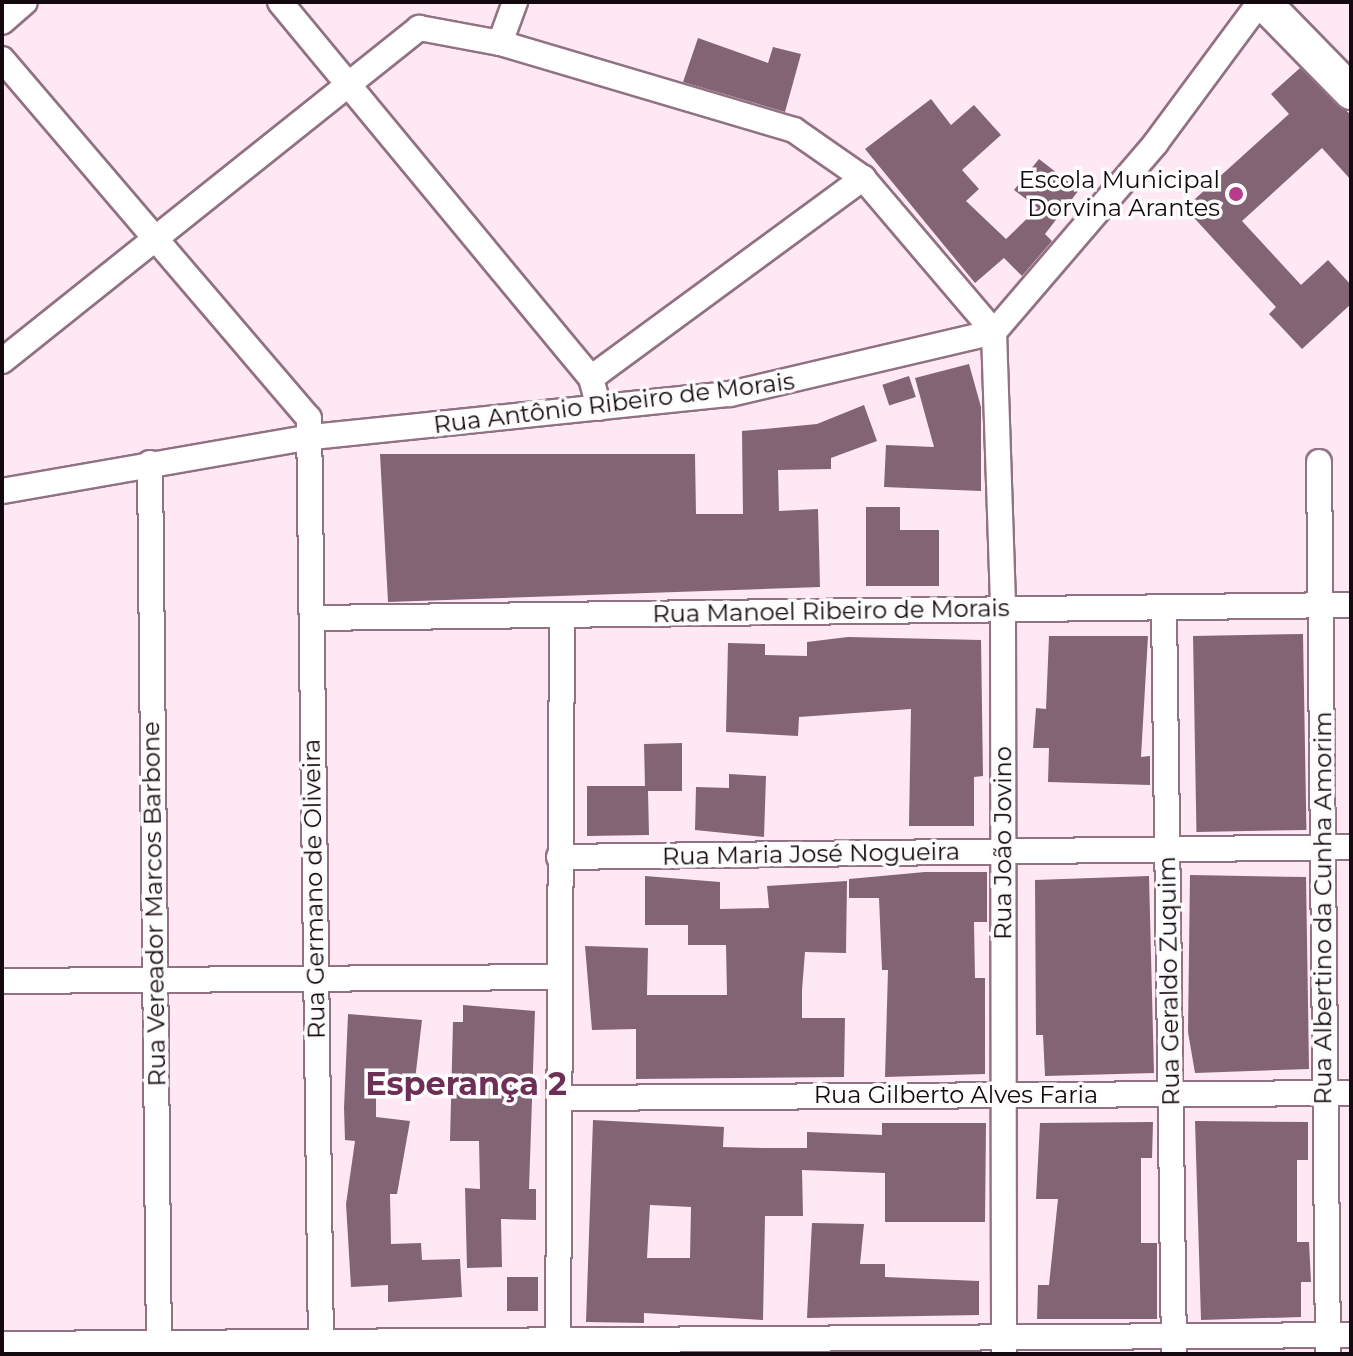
<!DOCTYPE html>
<html>
<head>
<meta charset="utf-8">
<style>
  body { margin:0 }
  #map { position:relative; width:1353px; height:1356px; overflow:hidden; background:#fee8f4; font-family:Montserrat,sans-serif }
  div>[style] { position:absolute }
  [style*='--x'] { left:calc(var(--x)*1px); top:calc(var(--y)*1px); width:calc(var(--w)*1px); rotate:calc(var(--a)*1deg) }
  .building>* { inset:0; background:#836474; transform-origin:0 0 }
  .roads { filter:drop-shadow(2px 0 #917182) drop-shadow(-2px 0 #917182) drop-shadow(0 2px #917182) drop-shadow(0 -2px #917182) }
  .minor>* { height:24px; margin:-12px; padding:0 12px; transform-origin:12px; border-radius:12px; background:#fff }
  .secondary>* { height:34px; margin:-17px; padding:0 17px; transform-origin:17px; border-radius:17px; background:#fff }
  .dots>* { width:22px; height:22px; translate:-50% -50%; box-sizing:border-box; border:4px solid #fdfdfd; border-radius:50% }
  span { translate:-50% -50%; white-space:nowrap; text-align:center; line-height:1.15; -webkit-text-stroke:7px #fdfdfd; paint-order:stroke }
  .poi-label { font-size:24px; color:#150910 }
  .right { translate:-100% -50%; text-align:right }
  .street-label { font-size:24px; color:#150910 }
  .district-label { font-size:32px; color:#6d2f55; font-weight:700 }
  .frame { position:absolute; inset:0; border:4px solid #150910; pointer-events:none }
</style>
</head>
<body>
<div id="map">
  <div class="building">
    <div style="clip-path:polygon(698px 38px,768px 63px,773px 47px,801px 54px,785px 112px,683px 82px)"></div>
    <div style="clip-path:polygon(1300px 68px,1351px 115px,1351px 180px,1322px 148px,1242px 221px,1301px 285px,1328px 260px,1351px 285px,1351px 304px,1302px 349px,1269px 314px,1276px 307px,1185px 208px,1289px 114px,1271px 94px)"></div>
    <div style="clip-path:polygon(931px 99px,951px 125px,974px 105px,1001px 135px,962px 170px,979px 189px,966px 201px,1006px 239px,1038px 208px,1014px 190px,1039px 159px,1079px 190px,1045px 234px,1052px 241px,1022px 276px,1004px 258px,975px 283px,865px 149px)"></div>
    <div style="clip-path:polygon(969px 364px,981px 407px,981px 491px,884px 487px,886px 445px,934px 447px,915px 378px)"></div>
    <div style="left:909px;top:376px;width:22px;height:28px;rotate:72deg"></div>
    <div style="clip-path:polygon(864px 405px,877px 441px,831px 458px,831px 469px,778px 470px,779px 511px,818px 509px,820px 587px,388px 602px,380px 454px,695px 454px,696px 514px,743px 514px,742px 431px,817px 424px)"></div>
    <div style="clip-path:polygon(866px 507px,900px 507px,900px 530px,939px 530px,939px 586px,866px 586px)"></div>
    <div style="left:1303px;top:634px;width:196px;height:110px;rotate:89deg"></div>
    <div style="clip-path:polygon(1049px 636px,1148px 636px,1141px 757px,1150px 756px,1150px 785px,1048px 782px,1049px 748px,1033px 748px,1036px 708px,1046px 709px)"></div>
    <div style="clip-path:polygon(848px 637px,981px 640px,983px 776px,974px 777px,974px 826px,909px 826px,911px 709px,799px 717px,798px 736px,726px 732px,728px 643px,765px 644px,765px 655px,807px 656px,807px 642px)"></div>
    <div style="clip-path:polygon(682px 743px,682px 791px,648px 791px,649px 835px,587px 836px,587px 786px,645px 786px,644px 744px)"></div>
    <div style="clip-path:polygon(729px 774px,766px 776px,764px 837px,695px 830px,696px 787px,729px 788px)"></div>
    <div style="clip-path:polygon(925px 872px,987px 872px,987px 922px,974px 922px,975px 978px,985px 978px,985px 1074px,885px 1077px,888px 970px,882px 970px,879px 898px,849px 898px,849px 879px)"></div>
    <div style="clip-path:polygon(1190px 875px,1306px 877px,1309px 1069px,1195px 1073px,1188px 1032px)"></div>
    <div style="clip-path:polygon(645px 876px,720px 882px,720px 909px,769px 908px,767px 886px,847px 881px,846px 953px,805px 952px,802px 990px,802px 1018px,845px 1018px,844px 1077px,636px 1079px,636px 1029px,592px 1030px,585px 946px,648px 948px,647px 995px,727px 995px,726px 945px,688px 945px,688px 925px,645px 925px)"></div>
    <div style="clip-path:polygon(1149px 876px,1154px 1073px,1045px 1076px,1043px 1035px,1036px 1035px,1035px 880px)"></div>
    <div style="clip-path:polygon(463px 1005px,535px 1011px,529px 1189px,536px 1189px,536px 1220px,501px 1219px,502px 1267px,467px 1268px,465px 1188px,480px 1189px,479px 1141px,450px 1141px,453px 1022px,463px 1022px)"></div>
    <div style="clip-path:polygon(348px 1014px,422px 1020px,415px 1080px,376px 1079px,376px 1117px,410px 1121px,397px 1194px,390px 1194px,391px 1244px,421px 1243px,422px 1260px,460px 1259px,462px 1297px,388px 1302px,388px 1285px,351px 1287px,346px 1204px,355px 1141px,345px 1140px,344px 1108px)"></div>
    <div style="clip-path:polygon(evenodd,593px 1120px,724px 1127px,723px 1147px,763px 1148px,807px 1148px,807px 1132px,882px 1135px,882px 1123px,986px 1123px,985px 1222px,885px 1222px,885px 1173px,802px 1170px,803px 1216px,765px 1216px,763px 1320px,644px 1313px,644px 1323px,586px 1322px,593px 1120px,650px 1205px,691px 1207px,690px 1258px,647px 1258px,650px 1205px)"></div>
    <div style="clip-path:polygon(1195px 1121px,1308px 1122px,1308px 1160px,1297px 1160px,1297px 1242px,1309px 1242px,1311px 1282px,1301px 1282px,1301px 1317px,1201px 1320px)"></div>
    <div style="clip-path:polygon(1153px 1122px,1152px 1158px,1141px 1158px,1141px 1243px,1157px 1243px,1157px 1319px,1037px 1319px,1038px 1285px,1049px 1285px,1058px 1199px,1036px 1199px,1040px 1123px)"></div>
    <div style="clip-path:polygon(812px 1223px,864px 1224px,860px 1264px,885px 1264px,885px 1277px,979px 1281px,979px 1315px,807px 1318px)"></div>
    <div style="left:507px;top:1277px;width:31px;height:34px"></div>
  </div>
  <div class="roads">
    <div class="minor">
      <div style="--x:280;--y:2;--w:488;--a:50.4"></div>
      <div style="--x:591;--y:378;--w:31;--a:75"></div>
      <div style="--x:2;--y:22;--w:30;--a:-41"></div>
      <div style="--x:500;--y:43;--w:44;--a:-69.9"></div>
      <div style="--x:2;--y:59;--w:472;--a:49.5"></div>
      <div style="--x:309;--y:418;--w:923;--a:89.26"></div>
      <div style="--x:2;--y:361;--w:534;--a:-38.61"></div>
      <div style="--x:419;--y:28;--w:82;--a:10.5"></div>
      <div style="--x:500;--y:43;--w:307;--a:16.5"></div>
      <div style="--x:794;--y:130;--w:84;--a:34.8"></div>
      <div style="--x:863;--y:178;--w:202;--a:49.6"></div>
      <div style="--x:994;--y:332;--w:277;--a:88.1"></div>
      <div style="--x:1003;--y:609;--w:745;--a:89.92"></div>
      <div style="--x:591;--y:378;--w:338;--a:-36.3"></div>
      <div style="--x:1319;--y:462;--w:892;--a:89.42"></div>
      <div style="--x:150;--y:463;--w:882;--a:89.42"></div>
      <div style="--x:2;--y:491;--w:315;--a:-9.9"></div>
      <div style="--x:312;--y:437;--w:420;--a:-5.9"></div>
      <div style="--x:730;--y:394;--w:271;--a:-13.2"></div>
      <div style="--x:994;--y:332;--w:248;--a:-49.4"></div>
      <div style="--x:1155;--y:144;--w:177;--a:-53.5"></div>
      <div style="--x:1164;--y:608;--w:746;--a:89.23"></div>
      <div style="--x:312;--y:618;--w:1039;--a:-0.72"></div>
      <div style="--x:559;--y:857;--w:792;--a:-0.72"></div>
      <div style="--x:2;--y:981;--w:558;--a:-0.41"></div>
      <div style="--x:560;--y:1098;--w:791;--a:-0.36"></div>
      <div style="--x:2;--y:1344;--w:1349;--a:-0.38"></div>
      <div style="--x:558;--y:1353;--w:738;--a:-89.69"></div>
    </div>
    <div class="secondary">
      <div style="--x:1263;--y:2;--w:126;--a:45.6"></div>
    </div>
  </div>
  <div class="dots">
    <div style="left:1236px;top:194px;background:#b83c8b"></div>
  </div>
  <div class="poi-label">
    <span class="right" style="left:1220px;top:194px">Escola Municipal<br>Dorvina Arantes</span>
  </div>
  <div class="street-label">
    <span style="left:614px;top:403px;rotate:-7deg">Rua Antônio Ribeiro de Morais</span>
    <span style="left:831px;top:611px;rotate:-1deg">Rua Manoel Ribeiro de Morais</span>
    <span style="left:1003px;top:843px;rotate:-90deg">Rua João Jovino</span>
    <span style="left:811px;top:854px;rotate:-1deg">Rua Maria José Nogueira</span>
    <span style="left:314px;top:889px;rotate:-91deg">Rua Germano de Oliveira</span>
    <span style="left:154px;top:904px;rotate:-91deg">Rua Vereador Marcos Barbone</span>
    <span style="left:1323px;top:908px;rotate:-90deg">Rua Albertino da Cunha Amorim</span>
    <span style="left:1169px;top:981px;rotate:-91deg">Rua Geraldo Zuquim</span>
    <span style="left:956px;top:1095px">Rua Gilberto Alves Faria</span>
  </div>
  <div class="district-label">
    <span style="left:466px;top:1084px">Esperança 2</span>
  </div>
  <div class="frame"></div>
</div>
</body>
</html>
